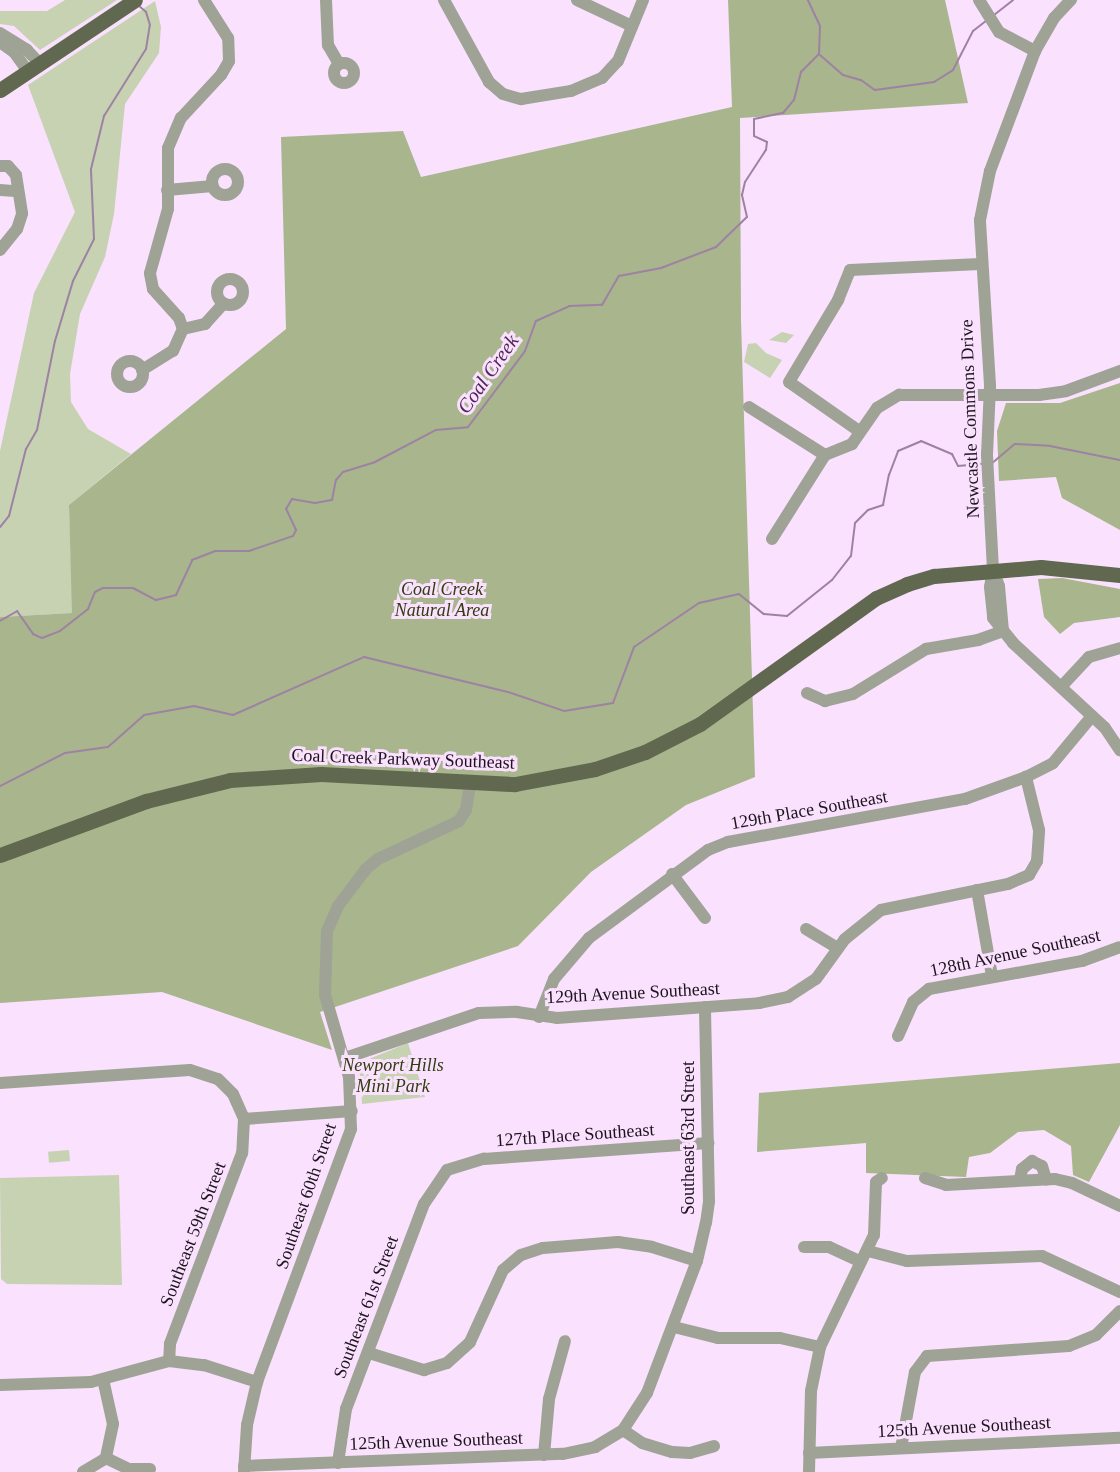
<!DOCTYPE html>
<html>
<head>
<meta charset="utf-8">
<style>
  body { margin:0 }
  #map { position:relative; width:1120px; height:1472px; overflow:hidden; background:#fae1fe; font-family:Georgia,serif }
  div>[style] { position:absolute }
  [style*='--x'] { left:calc(var(--x)*1px); top:calc(var(--y)*1px); width:calc(var(--w)*1px); rotate:calc(var(--a)*1deg) }
  .green>* { inset:0; background:#c7d2b2; transform-origin:0 0 }
  .forest>* { inset:0; background:#a8b58d }
  .stream>* { height:2px; margin:-1px; padding:0 1px; transform-origin:1px; border-radius:1px; background:#9e82a3 }
  .minor>* { height:12px; margin:-6px; padding:0 6px; transform-origin:6px; border-radius:6px; background:#9ea395 }
  .minor>.ring { margin:-6px; padding:0; box-sizing:content-box; background:none; border:12px solid #9ea395; border-radius:50% }
  .major>* { height:15px; margin:-7.5px; padding:0 7.5px; transform-origin:7.5px; border-radius:7.5px; background:#60684f }
  span { translate:-50% -50%; white-space:nowrap; text-align:center; line-height:1.15; -webkit-text-stroke:6px #fae1fe; paint-order:stroke }
  .street-label { font-size:18px; color:#1c131d }
  .park-label { font-size:18px; color:#313d0e; font-style:italic }
  .water-label { font-size:20px; color:#4f2955; font-style:italic }
</style>
</head>
<body>
<div id="map">
  <div class="green">
    <div style="clip-path:polygon(65px 0,117px 0,40px 50px,14px 26px,0 24px,0 11px,47px 11px)"></div>
    <div style="clip-path:polygon(155px 1px,161px 27px,159px 53px,125px 104px,114px 214px,105px 257px,80px 314px,70px 374px,71px 402px,88px 429px,131px 454px,69px 505px,73px 613px,0 617px,0 451px,34px 293px,75px 212px,28px 85px)"></div>
    <div style="clip-path:polygon(782px 332px,794px 335px,786px 343px,769px 340px)"></div>
    <div style="clip-path:polygon(756px 343px,766px 353px,782px 360px,770px 378px,744px 362px,748px 344px)"></div>
    <div style="clip-path:polygon(408px 1043px,425px 1097px,362px 1104px,359px 1063px)"></div>
    <div style="left:69px;top:1150px;width:11px;height:21px;rotate:85deg"></div>
    <div style="clip-path:polygon(119px 1175px,122px 1285px,7px 1284px,1px 1279px,0 1178px)"></div>
  </div>
  <div class="forest">
    <div style="clip-path:polygon(728px 0,945px 0,968px 103px,740px 118px,741px 320px,755px 777px,686px 805px,591px 872px,518px 946px,320px 1012px,332px 1050px,162px 992px,0 1003px,0 617px,72px 613px,69px 505px,286px 329px,281px 137px,403px 131px,421px 177px,732px 107px)"></div>
    <div style="clip-path:polygon(1120px 383px,1120px 530px,1062px 498px,1056px 477px,999px 481px,997px 431px,1006px 403px,1060px 403px)"></div>
    <div style="clip-path:polygon(1062px 578px,1120px 589px,1120px 617px,1074px 623px,1060px 634px,1044px 617px,1038px 579px)"></div>
    <div style="clip-path:polygon(1120px 1063px,1120px 1125px,1089px 1182px,1073px 1175px,1071px 1146px,1044px 1130px,1018px 1132px,990px 1153px,969px 1157px,966px 1177px,866px 1173px,866px 1143px,757px 1152px,759px 1093px)"></div>
  </div>
  <div class="stream">
    <div style="--x:994;--y:15;--w:24;--a:-38"></div>
    <div style="--x:820;--y:55;--w:30;--a:41"></div>
    <div style="--x:843;--y:75;--w:19;--a:16"></div>
    <div style="--x:861;--y:80;--w:17;--a:36"></div>
    <div style="--x:875;--y:90;--w:60;--a:-7.7"></div>
    <div style="--x:934;--y:82;--w:22;--a:-32"></div>
    <div style="--x:953;--y:70;--w:44;--a:-62.9"></div>
    <div style="--x:973;--y:31;--w:18;--a:-38"></div>
    <div style="--x:991;--y:464;--w:31;--a:-40"></div>
    <div style="--x:1015;--y:444;--w:35;--a:3"></div>
    <div style="--x:1050;--y:446;--w:71;--a:11.3"></div>
    <div style="--x:0;--y:527;--w:14;--a:-51"></div>
    <div style="--x:9;--y:516;--w:69;--a:-75.8"></div>
    <div style="--x:26;--y:449;--w:22;--a:-60"></div>
    <div style="--x:37;--y:430;--w:91;--a:-78.6"></div>
    <div style="--x:55;--y:341;--w:63;--a:-73.3"></div>
    <div style="--x:73;--y:281;--w:47;--a:-63.4"></div>
    <div style="--x:94;--y:239;--w:70;--a:-92.5"></div>
    <div style="--x:91;--y:169;--w:55;--a:-76.2"></div>
    <div style="--x:104;--y:116;--w:79;--a:-57.9"></div>
    <div style="--x:146;--y:49;--w:24;--a:-81"></div>
    <div style="--x:150;--y:25;--w:14;--a:-107"></div>
    <div style="--x:146;--y:12;--w:9;--a:-139"></div>
    <div style="--x:0;--y:621;--w:20;--a:-30"></div>
    <div style="--x:17;--y:611;--w:28;--a:55"></div>
    <div style="--x:33;--y:634;--w:10;--a:24"></div>
    <div style="--x:42;--y:638;--w:19;--a:-21"></div>
    <div style="--x:60;--y:631;--w:36;--a:-38"></div>
    <div style="--x:88;--y:609;--w:18;--a:-68"></div>
    <div style="--x:95;--y:592;--w:9;--a:-27"></div>
    <div style="--x:103;--y:588;--w:30;--a:0"></div>
    <div style="--x:133;--y:588;--w:26;--a:28"></div>
    <div style="--x:156;--y:600;--w:21;--a:-14"></div>
    <div style="--x:176;--y:595;--w:38;--a:-65"></div>
    <div style="--x:192;--y:560;--w:25;--a:-21"></div>
    <div style="--x:215;--y:551;--w:34;--a:0"></div>
    <div style="--x:249;--y:551;--w:46;--a:-18.8"></div>
    <div style="--x:293;--y:536;--w:7;--a:-63"></div>
    <div style="--x:296;--y:530;--w:23;--a:-115"></div>
    <div style="--x:286;--y:509;--w:12;--a:-59"></div>
    <div style="--x:292;--y:499;--w:23;--a:10"></div>
    <div style="--x:315;--y:503;--w:17;--a:-10"></div>
    <div style="--x:332;--y:500;--w:20;--a:-79"></div>
    <div style="--x:336;--y:480;--w:11;--a:-49"></div>
    <div style="--x:343;--y:472;--w:34;--a:-17"></div>
    <div style="--x:375;--y:462;--w:69;--a:-27.7"></div>
    <div style="--x:436;--y:430;--w:32;--a:-5"></div>
    <div style="--x:468;--y:427;--w:95;--a:-53.1"></div>
    <div style="--x:525;--y:351;--w:32;--a:-70"></div>
    <div style="--x:536;--y:321;--w:36;--a:-24"></div>
    <div style="--x:569;--y:306;--w:33;--a:-2"></div>
    <div style="--x:602;--y:305;--w:34;--a:-60"></div>
    <div style="--x:619;--y:276;--w:43;--a:-10.8"></div>
    <div style="--x:661;--y:268;--w:59;--a:-20.9"></div>
    <div style="--x:716;--y:247;--w:43;--a:-44.1"></div>
    <div style="--x:747;--y:217;--w:23;--a:-103"></div>
    <div style="--x:742;--y:195;--w:13;--a:-77"></div>
    <div style="--x:745;--y:182;--w:38;--a:-57"></div>
    <div style="--x:766;--y:150;--w:8;--a:-83"></div>
    <div style="--x:767;--y:142;--w:14;--a:-155"></div>
    <div style="--x:754;--y:136;--w:17;--a:-90"></div>
    <div style="--x:754;--y:119;--w:30;--a:-12"></div>
    <div style="--x:783;--y:113;--w:17;--a:-50"></div>
    <div style="--x:794;--y:100;--w:29;--a:-76"></div>
    <div style="--x:801;--y:72;--w:25;--a:-45"></div>
    <div style="--x:819;--y:54;--w:28;--a:-88"></div>
    <div style="--x:820;--y:26;--w:29;--a:-115"></div>
    <div style="--x:0;--y:786;--w:73;--a:-26.9"></div>
    <div style="--x:65;--y:753;--w:43;--a:-7.9"></div>
    <div style="--x:108;--y:747;--w:48;--a:-41.6"></div>
    <div style="--x:144;--y:715;--w:51;--a:-10.2"></div>
    <div style="--x:194;--y:706;--w:40;--a:13"></div>
    <div style="--x:233;--y:715;--w:143;--a:-23.9"></div>
    <div style="--x:364;--y:657;--w:148;--a:13.7"></div>
    <div style="--x:508;--y:692;--w:59;--a:18.7"></div>
    <div style="--x:564;--y:711;--w:50;--a:-9.3"></div>
    <div style="--x:613;--y:703;--w:60;--a:-69.4"></div>
    <div style="--x:634;--y:647;--w:78;--a:-34.1"></div>
    <div style="--x:699;--y:603;--w:41;--a:-12.7"></div>
    <div style="--x:739;--y:594;--w:32;--a:39"></div>
    <div style="--x:764;--y:614;--w:23;--a:5"></div>
    <div style="--x:787;--y:616;--w:58;--a:-38.7"></div>
    <div style="--x:832;--y:580;--w:31;--a:-52"></div>
    <div style="--x:851;--y:556;--w:33;--a:-83"></div>
    <div style="--x:855;--y:523;--w:18;--a:-45"></div>
    <div style="--x:868;--y:510;--w:16;--a:-18"></div>
    <div style="--x:883;--y:505;--w:31;--a:-79"></div>
    <div style="--x:889;--y:475;--w:26;--a:-69"></div>
    <div style="--x:898;--y:451;--w:25;--a:-23"></div>
    <div style="--x:921;--y:441;--w:34;--a:23"></div>
    <div style="--x:952;--y:454;--w:13;--a:63"></div>
    <div style="--x:958;--y:466;--w:25;--a:-5"></div>
  </div>
  <div class="minor">
    <div style="--x:326;--y:0;--w:45;--a:87.5"></div>
    <div style="--x:328;--y:45;--w:22;--a:60"></div>
    <div style="--x:444;--y:0;--w:94;--a:61.2"></div>
    <div style="--x:489;--y:82;--w:18;--a:41"></div>
    <div style="--x:503;--y:94;--w:19;--a:16"></div>
    <div style="--x:521;--y:99;--w:51;--a:-9.1"></div>
    <div style="--x:571;--y:91;--w:34;--a:-23"></div>
    <div style="--x:602;--y:78;--w:23;--a:-47"></div>
    <div style="--x:618;--y:61;--w:66;--a:-67.7"></div>
    <div style="--x:577;--y:0;--w:61;--a:25.3"></div>
    <div style="--x:979;--y:0;--w:38;--a:58"></div>
    <div style="--x:999;--y:32;--w:41;--a:27.8"></div>
    <div style="--x:0;--y:33;--w:32;--a:32"></div>
    <div style="--x:27;--y:50;--w:18;--a:47"></div>
    <div style="--x:0;--y:42;--w:17;--a:36"></div>
    <div style="--x:14;--y:52;--w:24;--a:54"></div>
    <div class="ring" style="left:334px;top:63px;width:8px;height:8px"></div>
    <div style="--x:0;--y:166;--w:8;--a:0"></div>
    <div style="--x:8;--y:166;--w:12;--a:48"></div>
    <div style="--x:16;--y:175;--w:39;--a:81"></div>
    <div style="--x:22;--y:214;--w:16;--a:108"></div>
    <div style="--x:17;--y:229;--w:27;--a:129"></div>
    <div class="ring" style="left:212px;top:169px;width:14px;height:14px"></div>
    <div style="--x:0;--y:190;--w:16;--a:4"></div>
    <div style="--x:167;--y:190;--w:46;--a:-5"></div>
    <div class="ring" style="left:217px;top:279px;width:14px;height:14px"></div>
    <div style="--x:183;--y:329;--w:12;--a:-110"></div>
    <div style="--x:179;--y:318;--w:39;--a:-132"></div>
    <div style="--x:153;--y:289;--w:16;--a:-101"></div>
    <div style="--x:150;--y:273;--w:66;--a:-74.3"></div>
    <div style="--x:168;--y:209;--w:61;--a:-90"></div>
    <div style="--x:168;--y:148;--w:33;--a:-67"></div>
    <div style="--x:181;--y:118;--w:59;--a:-47.1"></div>
    <div style="--x:221;--y:75;--w:16;--a:-60"></div>
    <div style="--x:229;--y:61;--w:23;--a:-92"></div>
    <div style="--x:228;--y:38;--w:45;--a:-122.3"></div>
    <div class="ring" style="left:117px;top:361px;width:14px;height:14px"></div>
    <div style="--x:142;--y:370;--w:36;--a:-32"></div>
    <div style="--x:173;--y:351;--w:24;--a:-66"></div>
    <div style="--x:183;--y:329;--w:23;--a:-13"></div>
    <div style="--x:205;--y:324;--w:28;--a:-48"></div>
    <div style="--x:749;--y:407;--w:90;--a:32.3"></div>
    <div style="--x:825;--y:455;--w:29;--a:-22"></div>
    <div style="--x:852;--y:444;--w:44;--a:-55.2"></div>
    <div style="--x:877;--y:408;--w:26;--a:-31"></div>
    <div style="--x:899;--y:395;--w:140;--a:0"></div>
    <div style="--x:1039;--y:395;--w:27;--a:-8"></div>
    <div style="--x:1066;--y:391;--w:58;--a:-20.3"></div>
    <div style="--x:859;--y:431;--w:85;--a:-145"></div>
    <div style="--x:789;--y:382;--w:96;--a:-59.1"></div>
    <div style="--x:838;--y:300;--w:32;--a:-68"></div>
    <div style="--x:850;--y:270;--w:130;--a:-2.6"></div>
    <div style="--x:772;--y:539;--w:99;--a:-57.8"></div>
    <div style="--x:993;--y:570;--w:17;--a:100"></div>
    <div style="--x:990;--y:587;--w:31;--a:84"></div>
    <div style="--x:993;--y:618;--w:32;--a:51"></div>
    <div style="--x:1013;--y:643;--w:125;--a:42.7"></div>
    <div style="--x:1105;--y:728;--w:27;--a:56"></div>
    <div style="--x:1003;--y:631;--w:45;--a:-95.1"></div>
    <div style="--x:999;--y:586;--w:17;--a:-111"></div>
    <div style="--x:993;--y:570;--w:115;--a:-93"></div>
    <div style="--x:987;--y:455;--w:70;--a:-87.5"></div>
    <div style="--x:990;--y:385;--w:165;--a:-93.5"></div>
    <div style="--x:980;--y:220;--w:50;--a:-78.5"></div>
    <div style="--x:990;--y:171;--w:128;--a:-69.4"></div>
    <div style="--x:1035;--y:51;--w:38;--a:-60"></div>
    <div style="--x:1054;--y:18;--w:25;--a:-47"></div>
    <div style="--x:1061;--y:687;--w:41;--a:-47"></div>
    <div style="--x:1089;--y:657;--w:32;--a:-16"></div>
    <div style="--x:807;--y:693;--w:20;--a:24"></div>
    <div style="--x:825;--y:701;--w:29;--a:-14"></div>
    <div style="--x:853;--y:694;--w:86;--a:-31.7"></div>
    <div style="--x:926;--y:649;--w:53;--a:-9.8"></div>
    <div style="--x:978;--y:640;--w:27;--a:-20"></div>
    <div style="--x:672;--y:874;--w:55;--a:53.1"></div>
    <div style="--x:977;--y:890;--w:87;--a:80.1"></div>
    <div style="--x:806;--y:929;--w:37;--a:31"></div>
    <div style="--x:539;--y:1017;--w:41;--a:-68.5"></div>
    <div style="--x:554;--y:979;--w:54;--a:-49.5"></div>
    <div style="--x:589;--y:938;--w:148;--a:-36.5"></div>
    <div style="--x:708;--y:850;--w:22;--a:-22"></div>
    <div style="--x:728;--y:842;--w:241;--a:-10.3"></div>
    <div style="--x:965;--y:799;--w:65;--a:-19.8"></div>
    <div style="--x:1026;--y:777;--w:30;--a:-27"></div>
    <div style="--x:1053;--y:763;--w:61;--a:-50.3"></div>
    <div style="--x:898;--y:1036;--w:37;--a:-66"></div>
    <div style="--x:913;--y:1002;--w:21;--a:-39"></div>
    <div style="--x:929;--y:989;--w:156;--a:-10.4"></div>
    <div style="--x:1082;--y:961;--w:40;--a:-20.2"></div>
    <div style="--x:345;--y:1058;--w:141;--a:-18.6"></div>
    <div style="--x:479;--y:1013;--w:38;--a:-2"></div>
    <div style="--x:517;--y:1012;--w:40;--a:8.5"></div>
    <div style="--x:557;--y:1018;--w:203;--a:-4.2"></div>
    <div style="--x:759;--y:1003;--w:30;--a:-12"></div>
    <div style="--x:788;--y:997;--w:33;--a:-33"></div>
    <div style="--x:816;--y:979;--w:49;--a:-54.1"></div>
    <div style="--x:845;--y:939;--w:46;--a:-38.9"></div>
    <div style="--x:881;--y:910;--w:130;--a:-11.6"></div>
    <div style="--x:1008;--y:884;--w:23;--a:-23"></div>
    <div style="--x:1029;--y:875;--w:16;--a:-60"></div>
    <div style="--x:1037;--y:861;--w:31;--a:-86"></div>
    <div style="--x:1039;--y:830;--w:55;--a:-103.8"></div>
    <div style="--x:0;--y:1083;--w:190;--a:-3.9"></div>
    <div style="--x:190;--y:1070;--w:29;--a:18"></div>
    <div style="--x:218;--y:1079;--w:21;--a:45"></div>
    <div style="--x:233;--y:1094;--w:27;--a:66"></div>
    <div style="--x:244;--y:1119;--w:34;--a:93"></div>
    <div style="--x:242;--y:1153;--w:204;--a:110.7"></div>
    <div style="--x:170;--y:1344;--w:17;--a:93"></div>
    <div style="--x:244;--y:1119;--w:108;--a:-4.2"></div>
    <div style="--x:925;--y:1178;--w:22;--a:18"></div>
    <div style="--x:946;--y:1185;--w:109;--a:-3.2"></div>
    <div style="--x:1055;--y:1179;--w:17;--a:13"></div>
    <div style="--x:1072;--y:1183;--w:53;--a:25.6"></div>
    <div style="--x:1020;--y:1180;--w:11;--a:-80"></div>
    <div style="--x:1022;--y:1169;--w:13;--a:-39"></div>
    <div style="--x:1032;--y:1161;--w:11;--a:27"></div>
    <div style="--x:1042;--y:1166;--w:14;--a:73"></div>
    <div style="--x:804;--y:1247;--w:25;--a:0"></div>
    <div style="--x:829;--y:1247;--w:35;--a:25"></div>
    <div style="--x:868;--y:1251;--w:40;--a:14.4"></div>
    <div style="--x:907;--y:1261;--w:135;--a:-2.1"></div>
    <div style="--x:1042;--y:1256;--w:86;--a:24.8"></div>
    <div style="--x:674;--y:1327;--w:45;--a:14"></div>
    <div style="--x:718;--y:1338;--w:62;--a:0"></div>
    <div style="--x:780;--y:1338;--w:41;--a:12.7"></div>
    <div style="--x:369;--y:1353;--w:58;--a:17.2"></div>
    <div style="--x:424;--y:1370;--w:24;--a:-17"></div>
    <div style="--x:447;--y:1363;--w:31;--a:-42"></div>
    <div style="--x:470;--y:1342;--w:79;--a:-65.4"></div>
    <div style="--x:503;--y:1270;--w:23;--a:-40"></div>
    <div style="--x:521;--y:1255;--w:23;--a:-18"></div>
    <div style="--x:543;--y:1248;--w:75;--a:-4.6"></div>
    <div style="--x:618;--y:1242;--w:34;--a:8"></div>
    <div style="--x:652;--y:1247;--w:47;--a:17.3"></div>
    <div style="--x:103;--y:1379;--w:46;--a:77.5"></div>
    <div style="--x:113;--y:1424;--w:35;--a:102"></div>
    <div style="--x:0;--y:1385;--w:91;--a:-1.9"></div>
    <div style="--x:91;--y:1382;--w:81;--a:-15.1"></div>
    <div style="--x:169;--y:1361;--w:35;--a:7"></div>
    <div style="--x:204;--y:1365;--w:56;--a:17.8"></div>
    <div style="--x:623;--y:1430;--w:23;--a:34"></div>
    <div style="--x:642;--y:1443;--w:31;--a:17"></div>
    <div style="--x:672;--y:1452;--w:18;--a:3"></div>
    <div style="--x:690;--y:1453;--w:25;--a:-16"></div>
    <div style="--x:901;--y:1448;--w:77;--a:-79.6"></div>
    <div style="--x:915;--y:1372;--w:20;--a:-53"></div>
    <div style="--x:927;--y:1356;--w:142;--a:-4"></div>
    <div style="--x:1069;--y:1346;--w:29;--a:-22"></div>
    <div style="--x:1096;--y:1335;--w:34;--a:-45"></div>
    <div style="--x:809;--y:1453;--w:311;--a:-2.8"></div>
    <div style="--x:544;--y:1455;--w:56;--a:-84.9"></div>
    <div style="--x:549;--y:1399;--w:60;--a:-74.6"></div>
    <div style="--x:338;--y:1463;--w:55;--a:-81.6"></div>
    <div style="--x:346;--y:1409;--w:219;--a:-69.2"></div>
    <div style="--x:424;--y:1204;--w:41;--a:-55.9"></div>
    <div style="--x:447;--y:1170;--w:39;--a:-17"></div>
    <div style="--x:484;--y:1159;--w:225;--a:-4.1"></div>
    <div style="--x:244;--y:1466;--w:319;--a:-2.2"></div>
    <div style="--x:563;--y:1454;--w:33;--a:-12"></div>
    <div style="--x:595;--y:1447;--w:33;--a:-31"></div>
    <div style="--x:623;--y:1430;--w:44;--a:-57"></div>
    <div style="--x:647;--y:1393;--w:141;--a:-69.3"></div>
    <div style="--x:697;--y:1261;--w:39;--a:-77"></div>
    <div style="--x:706;--y:1223;--w:22;--a:-82"></div>
    <div style="--x:709;--y:1201;--w:194;--a:-91.2"></div>
    <div style="--x:83;--y:1472;--w:27;--a:-31"></div>
    <div style="--x:106;--y:1458;--w:25;--a:26"></div>
    <div style="--x:129;--y:1469;--w:21;--a:0"></div>
    <div style="--x:244;--y:1472;--w:47;--a:-86.3"></div>
    <div style="--x:247;--y:1425;--w:44;--a:-76.9"></div>
    <div style="--x:257;--y:1382;--w:270;--a:-69.6"></div>
    <div style="--x:351;--y:1129;--w:52;--a:-92.2"></div>
    <div style="--x:349;--y:1077;--w:85;--a:-106.3"></div>
    <div style="--x:325;--y:995;--w:64;--a:-88.2"></div>
    <div style="--x:327;--y:931;--w:27;--a:-66"></div>
    <div style="--x:338;--y:906;--w:46;--a:-52.9"></div>
    <div style="--x:366;--y:869;--w:16;--a:-40"></div>
    <div style="--x:378;--y:859;--w:89;--a:-25.1"></div>
    <div style="--x:459;--y:821;--w:13;--a:-58"></div>
    <div style="--x:466;--y:810;--w:26;--a:-81"></div>
    <div style="--x:809;--y:1472;--w:81;--a:-88.6"></div>
    <div style="--x:811;--y:1391;--w:45;--a:-78.4"></div>
    <div style="--x:820;--y:1347;--w:124;--a:-64.3"></div>
    <div style="--x:874;--y:1235;--w:53;--a:-87.8"></div>
    <div style="--x:876;--y:1182;--w:7;--a:-34"></div>
  </div>
  <div class="major">
    <div style="--x:0;--y:90;--w:162;--a:-33.7"></div>
    <div style="--x:0;--y:855;--w:156;--a:-20.3"></div>
    <div style="--x:146;--y:801;--w:87;--a:-14"></div>
    <div style="--x:230;--y:780;--w:91;--a:-3.8"></div>
    <div style="--x:321;--y:774;--w:194;--a:3"></div>
    <div style="--x:515;--y:784;--w:81;--a:-10.6"></div>
    <div style="--x:595;--y:769;--w:53;--a:-18.8"></div>
    <div style="--x:645;--y:752;--w:62;--a:-27"></div>
    <div style="--x:700;--y:724;--w:216;--a:-35.6"></div>
    <div style="--x:876;--y:598;--w:34;--a:-24"></div>
    <div style="--x:907;--y:584;--w:28;--a:-17"></div>
    <div style="--x:934;--y:576;--w:107;--a:-4.8"></div>
    <div style="--x:1041;--y:567;--w:79;--a:5.8"></div>
  </div>
  <div class="street-label">
    <span style="left:970px;top:419px;rotate:-92deg">Newcastle Commons Drive</span>
    <span style="left:403px;top:759px;rotate:2deg">Coal Creek Parkway Southeast</span>
    <span style="left:809px;top:810px;rotate:-10deg">129th Place Southeast</span>
    <span style="left:1015px;top:953px;rotate:-12deg">128th Avenue Southeast</span>
    <span style="left:633px;top:993px;rotate:-3deg">129th Avenue Southeast</span>
    <span style="left:575px;top:1135px;rotate:-4deg">127th Place Southeast</span>
    <span style="left:688px;top:1138px;rotate:-90deg">Southeast 63rd Street</span>
    <span style="left:306px;top:1196px;rotate:-71deg">Southeast 60th Street</span>
    <span style="left:193px;top:1234px;rotate:-69deg">Southeast 59th Street</span>
    <span style="left:366px;top:1307px;rotate:-69deg">Southeast 61st Street</span>
    <span style="left:964px;top:1427px;rotate:-3deg">125th Avenue Southeast</span>
    <span style="left:436px;top:1441px;rotate:-2deg">125th Avenue Southeast</span>
  </div>
  <div class="park-label">
    <span style="left:442px;top:600px">Coal Creek<br>Natural Area</span>
    <span style="left:393px;top:1076px">Newport Hills<br>Mini Park</span>
  </div>
  <div class="water-label">
    <span style="left:488px;top:374px;rotate:-55deg">Coal Creek</span>
  </div>
</div>
</body>
</html>
